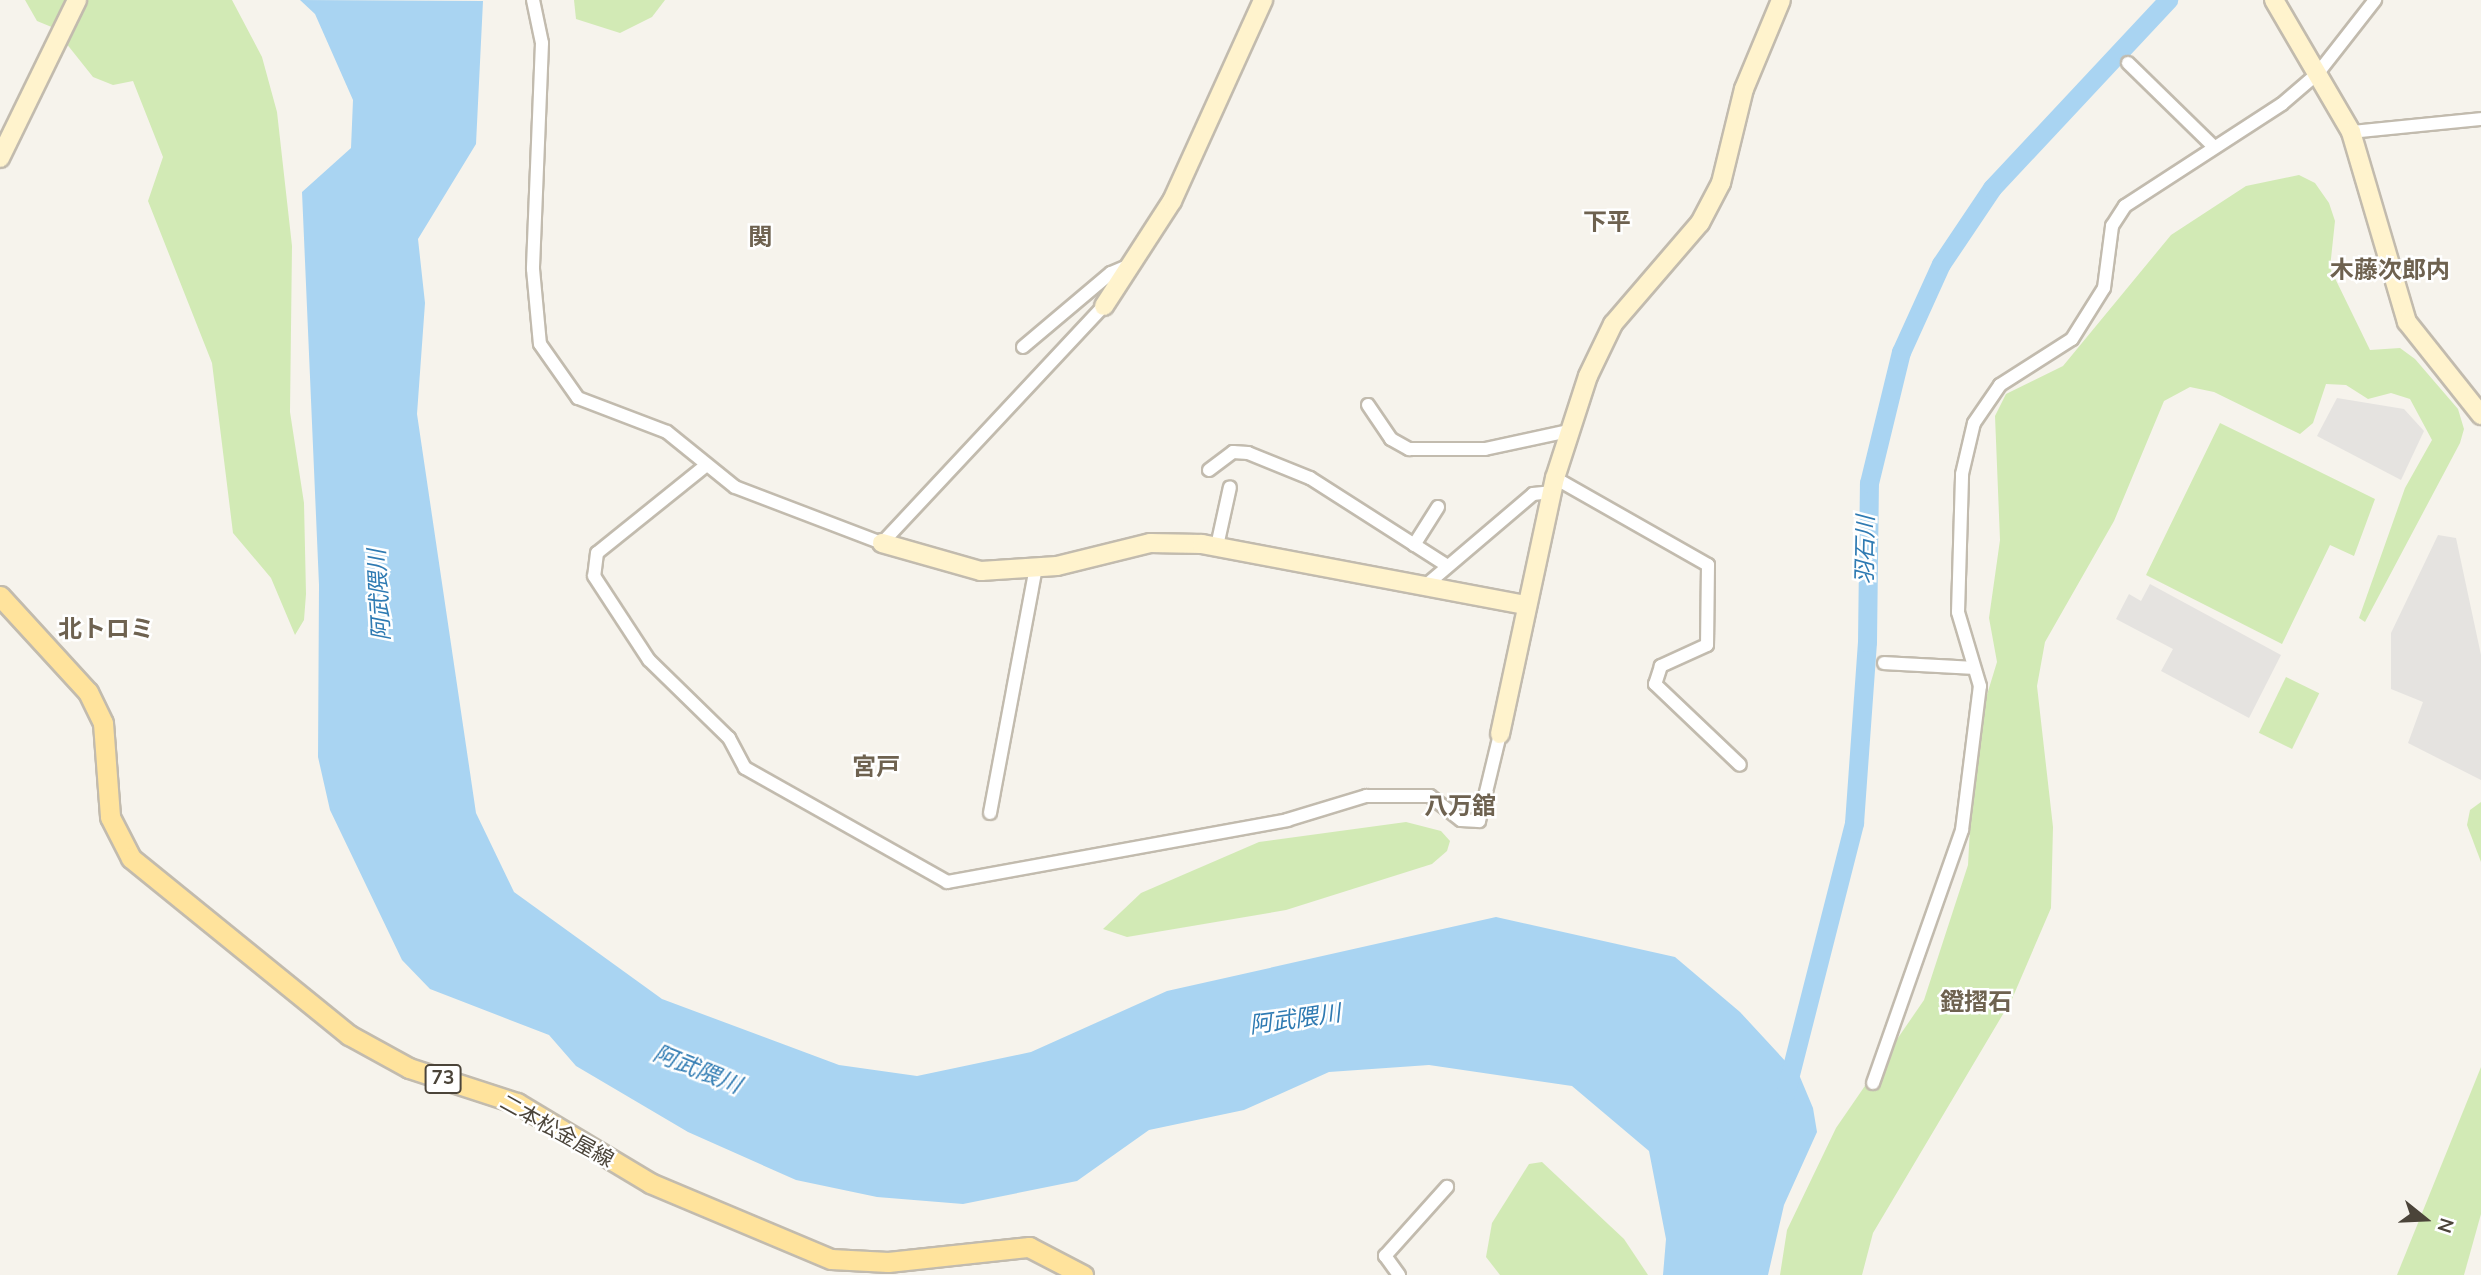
<!DOCTYPE html>
<html>
<head>
<meta charset="utf-8">
<style>
  body { margin:0 }
  #map { position:relative; width:2481px; height:1275px; overflow:hidden; background:#f6f3ec; font-family:"Nunito Sans","Noto Sans JP",sans-serif }
  div>[style] { position:absolute }
  [style*='--x'] { left:calc(var(--x)*1px); top:calc(var(--y)*1px); width:calc(var(--w)*1px); rotate:calc(var(--a)*1deg) }
  .green>* { inset:0; background:#d2eab5; transform-origin:0 0 }
  .parking>* { inset:0; background:#e5e3e0 }
  .water>* { inset:0; background:#a9d4f2 }
  .river>* { height:19px; margin:-9.5px; padding:0 9.5px; transform-origin:9.5px; border-radius:9.5px; background:#a9d4f2 }
  .roads { filter:drop-shadow(2px 0 #c2bbae) drop-shadow(-2px 0 #c2bbae) drop-shadow(0 2px #c2bbae) drop-shadow(0 -2px #c2bbae) }
  .street>* { height:12px; margin:-6px; padding:0 6px; transform-origin:6px; border-radius:6px; background:#fff }
  .secondary>* { height:18px; margin:-9px; padding:0 9px; transform-origin:9px; border-radius:9px; background:#fff3cd }
  .primary>* { height:19px; margin:-9.5px; padding:0 9.5px; transform-origin:9.5px; border-radius:9.5px; background:#ffe39c }
  span { translate:-50% -50%; white-space:nowrap; text-align:center; line-height:1.15; -webkit-text-stroke:5px #fff; paint-order:stroke }
  .shield-label span { padding:2px 5px; background:#fff; border:2px solid; border-radius:5px; -webkit-text-stroke-width:0 }
  .shield-label { font-size:19px; color:#4b4439; font-weight:700 }
  .street-label { font-size:21px; color:#4b4439 }
  .water-label { font-size:23px; color:#2e7ab2; font-style:italic }
  .quarter-label { font-size:24px; color:#6e6250; font-weight:700 }
  .north { position:absolute; left:2390px; top:1184px; width:70px; height:70px; -webkit-text-stroke:5px #fff; paint-order:stroke; rotate:108deg; font-size:19px; font-weight:700; line-height:28px; text-align:center; color:#4b4439 }
  .north::after { content:''; display:block; margin:auto; width:24px; height:32px; background:#4b4439; clip-path:polygon(50% 0,100% 100%,50% 72%,0 100%) }
</style>
</head>
<body>
<div id="map">
  <div class="green">
    <div style="clip-path:polygon(25px 0,232px 0,262px 57px,277px 112px,292px 246px,290px 412px,304px 503px,306px 594px,304px 620px,295px 635px,271px 578px,233px 533px,212px 363px,148px 201px,163px 157px,133px 81px,113px 85px,93px 77px,54px 28px,37px 21px)"></div>
    <div style="clip-path:polygon(574px 0,665px 0,652px 17px,620px 33px,576px 19px)"></div>
    <div style="clip-path:polygon(2299px 175px,2315px 183px,2329px 203px,2335px 221px,2330px 268px,2370px 350px,2400px 348px,2415px 359px,2458px 409px,2464px 429px,2460px 443px,2365px 622px,2359px 618px,2405px 488px,2432px 440px,2410px 399px,2391px 393px,2368px 399px,2346px 385px,2326px 384px,2313px 423px,2300px 434px,2214px 392px,2190px 387px,2164px 401px,2114px 521px,2045px 642px,2037px 686px,2053px 827px,2051px 908px,2012px 999px,1873px 1233px,1862px 1275px,1780px 1275px,1787px 1230px,1836px 1128px,1924px 1000px,1968px 865px,1975px 734px,1997px 662px,1989px 618px,2000px 540px,1995px 416px,2006px 394px,2063px 366px,2171px 235px,2246px 186px)"></div>
    <div style="clip-path:polygon(2220px 423px,2375px 499px,2354px 556px,2330px 545px,2282px 644px,2146px 575px)"></div>
    <div style="left:2286px;top:677px;width:37px;height:62px;rotate:26deg"></div>
    <div style="clip-path:polygon(2481px 802px,2481px 862px,2467px 825px,2470px 810px)"></div>
    <div style="clip-path:polygon(1406px 822px,1441px 831px,1450px 841px,1447px 851px,1432px 864px,1286px 910px,1127px 937px,1103px 929px,1141px 893px,1259px 842px)"></div>
    <div style="clip-path:polygon(2481px 1067px,2481px 1214px,2464px 1275px,2397px 1275px)"></div>
    <div style="clip-path:polygon(1542px 1162px,1624px 1239px,1648px 1275px,1500px 1275px,1486px 1257px,1492px 1223px,1529px 1164px)"></div>
  </div>
  <div class="parking">
    <div style="clip-path:polygon(2337px 398px,2404px 409px,2424px 431px,2401px 480px,2317px 436px)"></div>
    <div style="clip-path:polygon(2438px 535px,2456px 538px,2481px 655px,2481px 780px,2408px 743px,2423px 702px,2391px 689px,2391px 633px)"></div>
    <div style="clip-path:polygon(2150px 584px,2281px 655px,2249px 718px,2161px 671px,2173px 649px,2116px 619px,2129px 594px,2141px 601px)"></div>
  </div>
  <div class="water">
    <div style="clip-path:polygon(300px 0,483px 1px,476px 144px,418px 239px,425px 303px,417px 414px,476px 813px,514px 892px,662px 999px,839px 1065px,917px 1076px,1031px 1052px,1167px 991px,1496px 917px,1675px 957px,1740px 1012px,1800px 1077px,1813px 1108px,1817px 1132px,1784px 1205px,1768px 1275px,1663px 1275px,1666px 1239px,1649px 1151px,1572px 1086px,1429px 1065px,1329px 1072px,1244px 1110px,1149px 1130px,1077px 1181px,963px 1204px,877px 1197px,796px 1180px,688px 1132px,576px 1066px,549px 1035px,430px 989px,402px 960px,330px 810px,318px 757px,319px 585px,302px 192px,351px 148px,353px 100px,315px 14px)"></div>
  </div>
  <div class="river">
    <div style="--x:1785;--y:1094;--w:280;--a:-75.7"></div>
    <div style="--x:1854;--y:823;--w:181;--a:-85.9"></div>
    <div style="--x:1867;--y:642;--w:159;--a:-89.3"></div>
    <div style="--x:1869;--y:483;--w:135;--a:-76.3"></div>
    <div style="--x:1901;--y:352;--w:97;--a:-65.6"></div>
    <div style="--x:1941;--y:264;--w:92;--a:-56.1"></div>
    <div style="--x:1992;--y:188;--w:258;--a:-46.9"></div>
  </div>
  <div class="roads">
    <div class="street">
      <div style="--x:533;--y:0;--w:44;--a:78.2"></div>
      <div style="--x:542;--y:43;--w:226;--a:92.3"></div>
      <div style="--x:533;--y:269;--w:75;--a:84.7"></div>
      <div style="--x:540;--y:344;--w:66;--a:54.9"></div>
      <div style="--x:578;--y:398;--w:95;--a:20.9"></div>
      <div style="--x:667;--y:432;--w:87;--a:39"></div>
      <div style="--x:735;--y:487;--w:157;--a:20.9"></div>
      <div style="--x:882;--y:543;--w:325;--a:-46.9"></div>
      <div style="--x:2128;--y:63;--w:120;--a:44.3"></div>
      <div style="--x:2351;--y:132;--w:131;--a:-5.7"></div>
      <div style="--x:1023;--y:347;--w:115;--a:-40.1"></div>
      <div style="--x:1111;--y:273;--w:23;--a:-23"></div>
      <div style="--x:1368;--y:405;--w:41;--a:55.9"></div>
      <div style="--x:1391;--y:439;--w:21;--a:29"></div>
      <div style="--x:1409;--y:449;--w:76;--a:0"></div>
      <div style="--x:1485;--y:449;--w:86;--a:-12.1"></div>
      <div style="--x:704;--y:467;--w:137;--a:141.2"></div>
      <div style="--x:597;--y:553;--w:23;--a:97"></div>
      <div style="--x:594;--y:576;--w:100;--a:56.8"></div>
      <div style="--x:649;--y:660;--w:112;--a:44.3"></div>
      <div style="--x:729;--y:738;--w:34;--a:62"></div>
      <div style="--x:745;--y:768;--w:232;--a:29.4"></div>
      <div style="--x:947;--y:882;--w:346;--a:-10.3"></div>
      <div style="--x:1287;--y:820;--w:83;--a:-16.9"></div>
      <div style="--x:1366;--y:796;--w:64;--a:0"></div>
      <div style="--x:1430;--y:796;--w:39;--a:38"></div>
      <div style="--x:1461;--y:820;--w:18;--a:3"></div>
      <div style="--x:1479;--y:821;--w:89;--a:-76.4"></div>
      <div style="--x:1209;--y:470;--w:30;--a:-37"></div>
      <div style="--x:1233;--y:452;--w:15;--a:4"></div>
      <div style="--x:1248;--y:453;--w:67;--a:22"></div>
      <div style="--x:1310;--y:478;--w:161;--a:32.6"></div>
      <div style="--x:1555;--y:478;--w:176;--a:29.6"></div>
      <div style="--x:1708;--y:565;--w:80;--a:90.7"></div>
      <div style="--x:1707;--y:645;--w:51;--a:155.5"></div>
      <div style="--x:1661;--y:666;--w:19;--a:108"></div>
      <div style="--x:1655;--y:684;--w:117;--a:43.6"></div>
      <div style="--x:1414;--y:545;--w:45;--a:-57.7"></div>
      <div style="--x:1217;--y:546;--w:60;--a:-77.6"></div>
      <div style="--x:1425;--y:586;--w:142;--a:-40.4"></div>
      <div style="--x:1533;--y:494;--w:18;--a:-6"></div>
      <div style="--x:1884;--y:663;--w:90;--a:3.2"></div>
      <div style="--x:990;--y:813;--w:249;--a:-79.4"></div>
      <div style="--x:1873;--y:1083;--w:268;--a:-70.6"></div>
      <div style="--x:1962;--y:830;--w:145;--a:-82.9"></div>
      <div style="--x:1980;--y:686;--w:77;--a:-106.6"></div>
      <div style="--x:1958;--y:612;--w:138;--a:-88.3"></div>
      <div style="--x:1962;--y:474;--w:52;--a:-76.8"></div>
      <div style="--x:1974;--y:423;--w:46;--a:-55.6"></div>
      <div style="--x:2000;--y:385;--w:85;--a:-32.6"></div>
      <div style="--x:2072;--y:339;--w:60;--a:-57.9"></div>
      <div style="--x:2104;--y:288;--w:63;--a:-82.6"></div>
      <div style="--x:2112;--y:226;--w:24;--a:-57"></div>
      <div style="--x:2125;--y:206;--w:187;--a:-33"></div>
      <div style="--x:2282;--y:104;--w:48;--a:-40.7"></div>
      <div style="--x:2318;--y:73;--w:93;--a:-52"></div>
      <div style="--x:1399;--y:1275;--w:24;--a:-126"></div>
      <div style="--x:1385;--y:1256;--w:93;--a:-48.1"></div>
    </div>
    <div class="secondary">
      <div style="--x:2274;--y:0;--w:153;--a:59.7"></div>
      <div style="--x:2351;--y:132;--w:198;--a:73.6"></div>
      <div style="--x:2407;--y:322;--w:119;--a:51.5"></div>
      <div style="--x:0;--y:158;--w:176;--a:-64"></div>
      <div style="--x:1104;--y:306;--w:125;--a:-57.1"></div>
      <div style="--x:1172;--y:201;--w:221;--a:-65.6"></div>
      <div style="--x:882;--y:543;--w:103;--a:15.8"></div>
      <div style="--x:981;--y:571;--w:76;--a:-3.8"></div>
      <div style="--x:1057;--y:566;--w:96;--a:-13.9"></div>
      <div style="--x:1150;--y:543;--w:52;--a:1.1"></div>
      <div style="--x:1202;--y:544;--w:330;--a:10.7"></div>
      <div style="--x:1500;--y:734;--w:262;--a:-77.9"></div>
      <div style="--x:1555;--y:478;--w:107;--a:-72.1"></div>
      <div style="--x:1588;--y:376;--w:58;--a:-64.3"></div>
      <div style="--x:1613;--y:324;--w:133;--a:-49.3"></div>
      <div style="--x:1700;--y:223;--w:45;--a:-62.3"></div>
      <div style="--x:1721;--y:183;--w:97;--a:-76.3"></div>
      <div style="--x:1744;--y:89;--w:96;--a:-67.4"></div>
    </div>
    <div class="primary">
      <div style="--x:0;--y:596;--w:130;--a:47.5"></div>
      <div style="--x:88;--y:692;--w:34;--a:64"></div>
      <div style="--x:103;--y:723;--w:94;--a:85.7"></div>
      <div style="--x:110;--y:817;--w:46;--a:62.9"></div>
      <div style="--x:131;--y:858;--w:281;--a:39.1"></div>
      <div style="--x:349;--y:1035;--w:68;--a:28.8"></div>
      <div style="--x:409;--y:1068;--w:114;--a:18"></div>
      <div style="--x:517;--y:1103;--w:155;--a:31"></div>
      <div style="--x:650;--y:1183;--w:196;--a:22.8"></div>
      <div style="--x:831;--y:1259;--w:57;--a:3"></div>
      <div style="--x:888;--y:1262;--w:142;--a:-6.1"></div>
      <div style="--x:1029;--y:1247;--w:61;--a:27.4"></div>
    </div>
  </div>
  <div class="shield-label">
    <span style="left:443px;top:1079px">73</span>
  </div>
  <div class="street-label">
    <span style="left:557px;top:1131px;rotate:29deg">二本松金屋線</span>
  </div>
  <div class="water-label">
    <span style="left:1866px;top:550px;rotate:-89deg">羽石川</span>
    <span style="left:380px;top:595px;rotate:-93deg">阿武隈川</span>
    <span style="left:1295px;top:1020px;rotate:-8deg">阿武隈川</span>
    <span style="left:697px;top:1070px;rotate:22deg">阿武隈川</span>
  </div>
  <div class="quarter-label">
    <span style="left:1607px;top:223px">下平</span>
    <span style="left:760px;top:238px">関</span>
    <span style="left:2390px;top:271px">木藤次郎内</span>
    <span style="left:106px;top:630px">北トロミ</span>
    <span style="left:876px;top:768px">宮戸</span>
    <span style="left:1460px;top:807px">八万舘</span>
    <span style="left:1976px;top:1003px">鐙摺石</span>
  </div>
  <div class="north">N</div>
</div>
</body>
</html>
